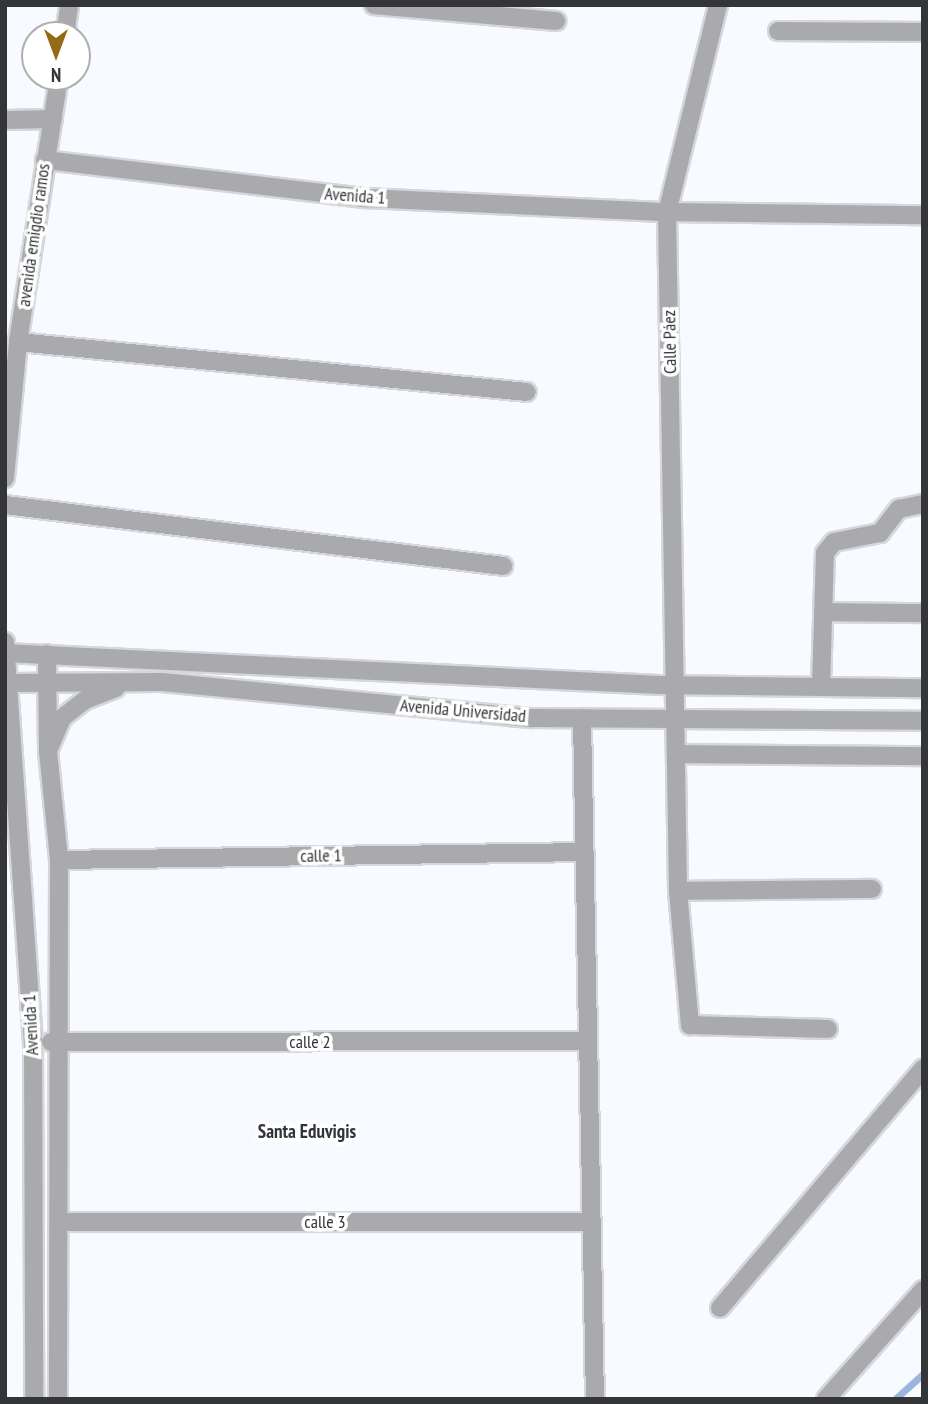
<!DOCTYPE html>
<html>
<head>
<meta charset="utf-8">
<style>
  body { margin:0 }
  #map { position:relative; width:928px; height:1404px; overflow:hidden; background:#f7faff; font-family:"PT Sans Narrow",sans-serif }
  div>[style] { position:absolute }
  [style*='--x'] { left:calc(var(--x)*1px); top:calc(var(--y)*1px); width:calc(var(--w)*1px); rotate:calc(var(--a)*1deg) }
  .stream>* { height:7px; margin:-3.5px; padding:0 3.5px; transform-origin:3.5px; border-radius:3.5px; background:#9cb5de }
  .roads { filter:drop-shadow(2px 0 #d4d7db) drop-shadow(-2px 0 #d4d7db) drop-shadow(0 2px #d4d7db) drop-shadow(0 -2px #d4d7db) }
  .minor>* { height:18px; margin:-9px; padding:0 9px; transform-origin:9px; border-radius:9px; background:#aaaaac }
  .tertiary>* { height:18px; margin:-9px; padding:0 9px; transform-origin:9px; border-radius:9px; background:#aaaaac }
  span { translate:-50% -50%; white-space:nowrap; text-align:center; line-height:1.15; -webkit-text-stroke:7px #fff; paint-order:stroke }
  .street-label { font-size:18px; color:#343537 }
  .neighbourhood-label { font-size:19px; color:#313438; font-weight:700 }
  .frame { position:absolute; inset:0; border:7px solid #343537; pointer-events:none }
  .north { position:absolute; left:21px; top:21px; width:70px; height:70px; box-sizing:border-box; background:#fff; border:2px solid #aeaeaf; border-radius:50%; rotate:180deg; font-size:19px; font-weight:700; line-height:28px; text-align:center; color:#343537 }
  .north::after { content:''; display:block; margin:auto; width:24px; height:32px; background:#936b14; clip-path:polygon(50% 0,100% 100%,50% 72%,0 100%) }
</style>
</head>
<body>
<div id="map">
  <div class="stream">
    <div style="--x:895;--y:1399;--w:38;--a:-42"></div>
  </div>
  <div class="roads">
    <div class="minor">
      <div style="--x:374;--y:5;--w:183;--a:5"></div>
      <div style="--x:718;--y:5;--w:213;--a:103.8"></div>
      <div style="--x:667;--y:212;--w:679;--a:89.07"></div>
      <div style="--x:678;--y:891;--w:135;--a:84.9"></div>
      <div style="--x:690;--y:1025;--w:138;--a:1.7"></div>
      <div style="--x:778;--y:31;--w:145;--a:0.4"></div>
      <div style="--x:65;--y:35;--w:30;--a:-82"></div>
      <div style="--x:5;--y:120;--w:48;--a:-1.2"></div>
      <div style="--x:45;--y:160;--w:323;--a:6.8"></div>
      <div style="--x:366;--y:198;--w:301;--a:2.7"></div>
      <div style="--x:667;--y:212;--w:256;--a:0.7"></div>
      <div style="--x:18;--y:342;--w:511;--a:5.61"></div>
      <div style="--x:5;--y:478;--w:137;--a:-84.5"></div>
      <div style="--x:18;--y:342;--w:268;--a:-81.2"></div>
      <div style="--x:5;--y:505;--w:502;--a:6.98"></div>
      <div style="--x:824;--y:612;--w:99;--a:0.6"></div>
      <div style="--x:5;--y:642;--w:400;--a:86"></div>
      <div style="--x:33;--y:1041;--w:358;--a:89.8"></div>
      <div style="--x:47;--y:654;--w:97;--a:89.4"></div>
      <div style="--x:48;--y:751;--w:110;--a:84.2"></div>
      <div style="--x:59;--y:860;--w:539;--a:90.11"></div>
      <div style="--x:821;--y:687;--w:134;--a:-88.3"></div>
      <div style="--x:825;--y:553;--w:14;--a:-51"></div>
      <div style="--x:834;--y:542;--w:47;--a:-11.1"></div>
      <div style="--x:880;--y:533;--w:31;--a:-52"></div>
      <div style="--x:899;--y:509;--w:25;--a:-12"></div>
      <div style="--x:582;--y:718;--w:681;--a:88.91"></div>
      <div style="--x:676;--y:754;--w:247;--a:0.5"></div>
      <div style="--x:59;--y:860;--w:524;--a:-0.87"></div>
      <div style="--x:678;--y:891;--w:194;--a:-0.6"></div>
      <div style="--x:51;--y:1042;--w:536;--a:-0.11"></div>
      <div style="--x:60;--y:1222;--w:531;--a:0"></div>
      <div style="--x:720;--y:1308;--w:314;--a:-49.7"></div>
      <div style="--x:826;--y:1399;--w:146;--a:-48.3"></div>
    </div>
    <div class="tertiary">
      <div style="--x:5;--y:653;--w:655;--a:2.8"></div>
      <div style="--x:659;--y:685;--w:264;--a:0.7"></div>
      <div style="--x:5;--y:683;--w:157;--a:-0.4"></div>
      <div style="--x:162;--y:682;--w:372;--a:5.6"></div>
      <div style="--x:532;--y:718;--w:391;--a:0.4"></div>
      <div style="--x:48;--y:751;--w:36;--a:-67"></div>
      <div style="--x:62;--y:718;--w:29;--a:-38"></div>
      <div style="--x:85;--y:700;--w:33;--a:-21"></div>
    </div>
  </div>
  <div class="street-label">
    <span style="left:355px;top:196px;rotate:4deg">Avenida 1</span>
    <span style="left:34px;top:235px;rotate:-82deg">avenida emigdio ramos</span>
    <span style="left:670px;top:342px;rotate:-91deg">Calle Páez</span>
    <span style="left:463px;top:711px;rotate:5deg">Avenida Universidad</span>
    <span style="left:321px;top:856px;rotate:-1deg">calle 1</span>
    <span style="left:31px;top:1025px;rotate:-93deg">Avenida 1</span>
    <span style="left:310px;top:1042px">calle 2</span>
    <span style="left:325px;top:1222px">calle 3</span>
  </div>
  <div class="neighbourhood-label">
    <span style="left:307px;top:1132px">Santa Eduvigis</span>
  </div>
  <div class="frame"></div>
  <div class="north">N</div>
</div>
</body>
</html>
